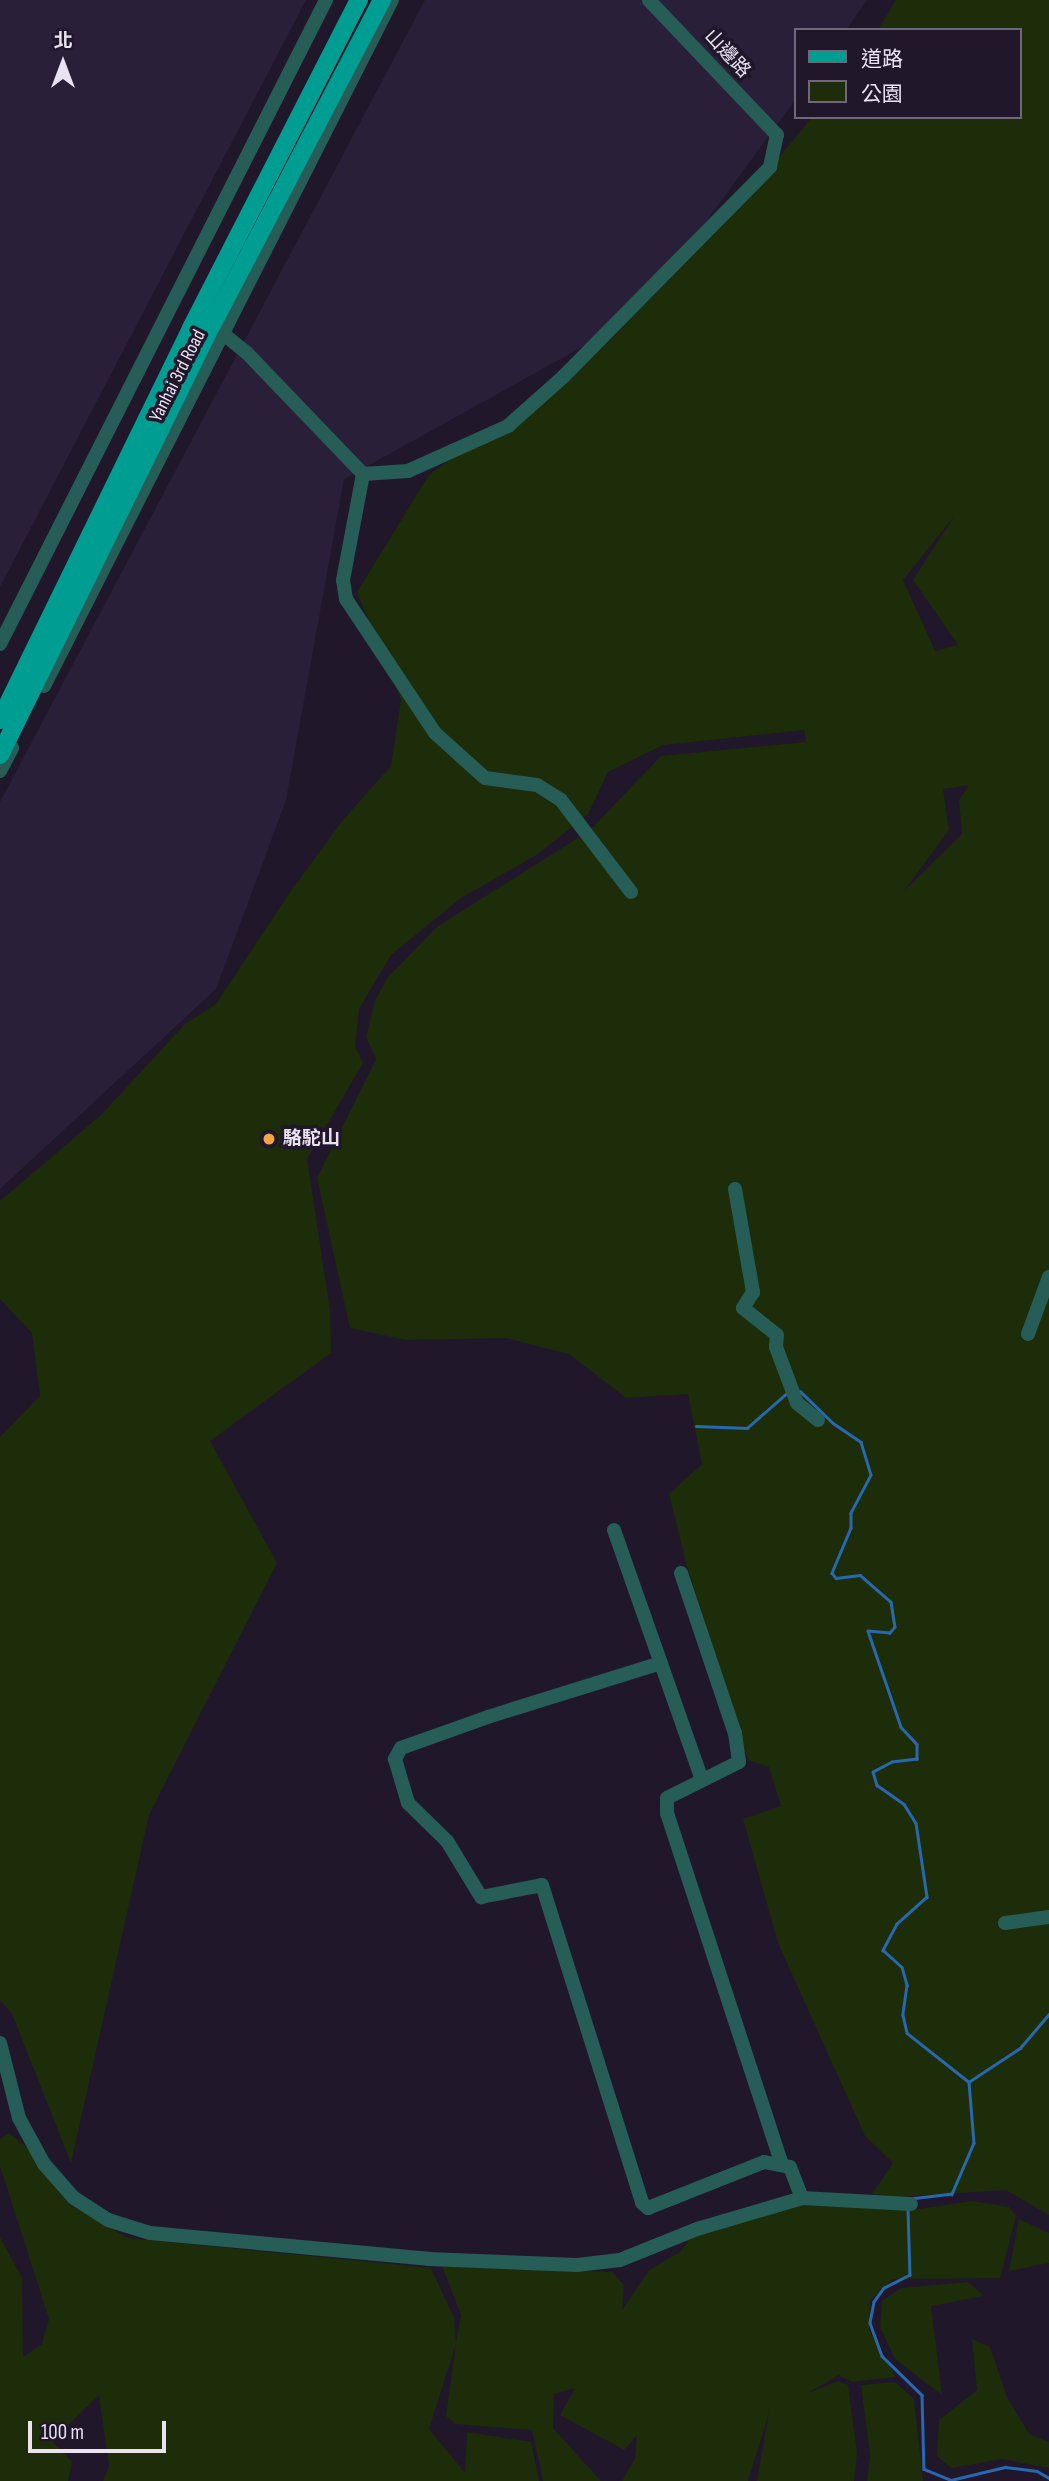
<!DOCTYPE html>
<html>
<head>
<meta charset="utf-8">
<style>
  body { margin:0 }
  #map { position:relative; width:1049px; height:2481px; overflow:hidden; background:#20172b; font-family:"Sofia Sans Condensed","Noto Sans TC",sans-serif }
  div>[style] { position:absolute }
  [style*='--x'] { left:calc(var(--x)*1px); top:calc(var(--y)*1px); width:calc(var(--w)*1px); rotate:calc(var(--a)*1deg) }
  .built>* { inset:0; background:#2a1f39 }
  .green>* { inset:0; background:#1d2c09 }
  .stream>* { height:2.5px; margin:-1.25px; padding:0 1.25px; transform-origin:1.25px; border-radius:1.25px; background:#2868af }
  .minor>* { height:14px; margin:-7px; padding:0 7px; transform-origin:7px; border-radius:7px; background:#265d57 }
  .major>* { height:18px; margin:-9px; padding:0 9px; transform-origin:9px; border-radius:9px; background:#009d93 }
  .dots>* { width:19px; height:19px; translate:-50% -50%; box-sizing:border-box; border:4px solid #20172b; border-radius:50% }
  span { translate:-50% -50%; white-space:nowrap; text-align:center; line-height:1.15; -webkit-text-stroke:7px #20172b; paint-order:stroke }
  .street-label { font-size:19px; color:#e8e2f1 }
  .poi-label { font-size:19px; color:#e8e2f1; font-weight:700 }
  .left { translate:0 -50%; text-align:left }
  .legend { position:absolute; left:794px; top:28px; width:228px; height:91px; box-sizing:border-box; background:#20172b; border:2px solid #70687a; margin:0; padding:9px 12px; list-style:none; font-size:21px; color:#e8e2f1 }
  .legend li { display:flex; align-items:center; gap:14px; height:35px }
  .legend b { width:35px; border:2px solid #70687a }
  .north { position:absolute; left:28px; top:28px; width:70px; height:70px; -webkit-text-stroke:5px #20172b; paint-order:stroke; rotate:0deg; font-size:19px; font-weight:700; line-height:28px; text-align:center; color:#e8e2f1 }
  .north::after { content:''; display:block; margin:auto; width:24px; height:32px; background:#e8e2f1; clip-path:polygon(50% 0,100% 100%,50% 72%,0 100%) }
  .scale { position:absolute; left:28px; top:2421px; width:138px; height:32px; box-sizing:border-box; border:4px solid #e8e2f1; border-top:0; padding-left:9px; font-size:21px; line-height:24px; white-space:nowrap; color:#e8e2f1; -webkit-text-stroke:5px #20172b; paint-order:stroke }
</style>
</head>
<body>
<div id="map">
  <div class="built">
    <div style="clip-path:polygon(0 0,306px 0,0 587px)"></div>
    <div style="clip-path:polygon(425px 0,867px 0,846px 30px,795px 30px,795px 100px,636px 317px,344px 479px,286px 800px,216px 989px,0 1189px,0 802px)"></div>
  </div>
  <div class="green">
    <div style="clip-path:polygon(evenodd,896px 0,1049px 0,1049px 2215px,1006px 2190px,898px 2197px,872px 2194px,893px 2163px,865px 2136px,778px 1943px,743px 1819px,781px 1806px,769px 1767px,748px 1760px,686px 1563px,669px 1494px,702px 1464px,688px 1394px,626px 1398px,569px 1354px,506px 1338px,406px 1340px,350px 1328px,317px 1178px,376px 1059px,366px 1037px,375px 1001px,387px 978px,438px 926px,589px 831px,661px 756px,806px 742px,804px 730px,663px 745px,608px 772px,588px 814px,538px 854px,461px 898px,391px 955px,359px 1009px,355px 1047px,363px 1063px,307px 1159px,330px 1310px,331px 1353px,210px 1441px,277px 1563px,149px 1815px,71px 2163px,12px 2014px,0 2000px,0 1437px,40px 1396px,32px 1333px,0 1299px,0 1201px,101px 1115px,185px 1024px,216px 1004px,288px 895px,342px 821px,391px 766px,401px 700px,357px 592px,429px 475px,604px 346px,736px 211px,812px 117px,1019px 117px,1019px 30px,878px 30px,896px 0,955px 515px,913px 580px,958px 645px,935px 651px,903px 580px,955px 515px,896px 0,969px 785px,959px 800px,962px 834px,904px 891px,949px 830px,943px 789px,969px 785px)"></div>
    <div style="clip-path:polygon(9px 2133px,29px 2149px,70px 2205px,128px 2238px,431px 2268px,454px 2318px,456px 2343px,461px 2315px,442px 2266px,612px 2272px,624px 2285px,622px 2310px,649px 2270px,680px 2252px,697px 2229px,793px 2201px,912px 2210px,972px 2201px,1009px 2207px,1016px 2216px,1000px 2278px,893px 2279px,870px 2301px,869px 2330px,896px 2377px,852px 2382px,839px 2375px,808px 2393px,839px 2381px,848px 2385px,857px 2453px,854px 2481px,757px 2481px,769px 2413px,748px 2481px,622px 2481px,635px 2458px,637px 2435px,624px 2450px,560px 2415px,575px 2388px,554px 2394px,553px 2428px,601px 2481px,543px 2481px,532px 2430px,456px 2424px,446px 2416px,456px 2344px,429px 2429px,465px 2473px,467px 2432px,531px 2442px,539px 2481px,103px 2481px,109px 2466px,99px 2395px,52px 2441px,72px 2462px,68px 2481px,0 2481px,0 2237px,22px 2278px,23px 2357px,42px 2344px,49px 2319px,0 2166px,0 2139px)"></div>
    <div style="clip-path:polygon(1019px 2219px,1049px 2233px,1049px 2263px,1009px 2271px)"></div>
    <div style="clip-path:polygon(968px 2282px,984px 2296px,931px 2306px,942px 2395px,895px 2359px,880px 2327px,882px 2301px,901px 2288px)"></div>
    <div style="clip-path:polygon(972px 2339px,990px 2347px,1007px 2397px,1029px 2434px,1049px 2442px,1049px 2468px,1002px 2459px,951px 2468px,937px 2456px,939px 2420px,977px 2390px)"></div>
    <div style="clip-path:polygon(895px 2382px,914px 2399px,923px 2481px,867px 2481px,870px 2455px,861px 2385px)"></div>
  </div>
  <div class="stream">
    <div style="--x:800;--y:1391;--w:46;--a:44.1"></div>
    <div style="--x:833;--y:1423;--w:34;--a:34"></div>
    <div style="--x:861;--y:1442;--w:34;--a:73"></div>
    <div style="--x:871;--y:1475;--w:43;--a:117.8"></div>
    <div style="--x:851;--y:1513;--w:15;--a:90"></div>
    <div style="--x:851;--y:1528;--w:49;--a:112.9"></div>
    <div style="--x:832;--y:1573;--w:6;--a:51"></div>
    <div style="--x:836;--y:1578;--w:24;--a:-7"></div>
    <div style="--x:860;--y:1575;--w:41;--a:41.1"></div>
    <div style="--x:891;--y:1602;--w:25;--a:81"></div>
    <div style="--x:895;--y:1627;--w:8;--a:130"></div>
    <div style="--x:890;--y:1633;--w:22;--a:-175"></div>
    <div style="--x:868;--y:1631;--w:102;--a:71"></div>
    <div style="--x:901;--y:1727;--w:23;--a:47"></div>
    <div style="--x:917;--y:1744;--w:15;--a:90"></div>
    <div style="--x:917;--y:1759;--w:25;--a:173"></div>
    <div style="--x:892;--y:1762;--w:21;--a:152"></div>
    <div style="--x:873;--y:1772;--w:14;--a:73"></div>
    <div style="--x:877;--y:1785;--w:33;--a:35"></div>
    <div style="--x:904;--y:1804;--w:22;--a:58"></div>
    <div style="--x:916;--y:1823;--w:75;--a:81.5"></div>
    <div style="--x:927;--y:1897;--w:40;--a:138"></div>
    <div style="--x:897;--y:1924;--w:30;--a:118"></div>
    <div style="--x:883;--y:1950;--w:25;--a:42"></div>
    <div style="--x:902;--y:1967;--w:19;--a:74"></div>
    <div style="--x:907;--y:1985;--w:30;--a:98"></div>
    <div style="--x:903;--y:2015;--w:18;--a:77"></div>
    <div style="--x:907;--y:2033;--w:79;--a:38.3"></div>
    <div style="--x:969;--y:2082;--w:61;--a:85.3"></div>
    <div style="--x:974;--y:2143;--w:56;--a:113.3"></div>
    <div style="--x:952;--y:2194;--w:39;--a:173"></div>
    <div style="--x:696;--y:1426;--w:51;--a:2.2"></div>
    <div style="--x:747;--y:1428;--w:55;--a:-41.3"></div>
    <div style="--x:970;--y:2081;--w:60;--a:-33.4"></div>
    <div style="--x:1020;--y:2048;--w:45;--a:-49.5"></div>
    <div style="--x:908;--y:2209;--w:66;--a:88.3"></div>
    <div style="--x:910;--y:2275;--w:29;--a:153"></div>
    <div style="--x:884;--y:2288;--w:17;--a:126"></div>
    <div style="--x:874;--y:2302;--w:21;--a:101"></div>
    <div style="--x:870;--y:2323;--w:35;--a:70"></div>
    <div style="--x:882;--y:2356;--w:56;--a:44.3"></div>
    <div style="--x:922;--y:2395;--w:74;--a:88.5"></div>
    <div style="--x:924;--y:2469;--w:29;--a:22"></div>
    <div style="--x:951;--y:2480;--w:56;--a:-13.5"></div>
    <div style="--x:1005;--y:2467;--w:32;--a:7"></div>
    <div style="--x:1037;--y:2471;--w:14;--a:30"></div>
  </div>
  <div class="minor">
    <div style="--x:216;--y:328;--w:40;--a:39"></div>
    <div style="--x:247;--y:353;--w:168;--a:46.2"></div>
    <div style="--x:0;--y:644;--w:722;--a:-63.15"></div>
    <div style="--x:44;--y:686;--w:769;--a:-63.1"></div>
    <div style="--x:0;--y:771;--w:26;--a:-62"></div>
    <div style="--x:631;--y:892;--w:116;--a:-127.3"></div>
    <div style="--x:561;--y:800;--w:28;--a:-148"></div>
    <div style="--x:537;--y:785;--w:52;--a:-172.3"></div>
    <div style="--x:485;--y:778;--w:67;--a:-138"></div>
    <div style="--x:435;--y:733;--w:161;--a:-123.6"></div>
    <div style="--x:346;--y:599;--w:19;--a:-99"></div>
    <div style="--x:343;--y:580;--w:108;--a:-79.3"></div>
    <div style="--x:363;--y:474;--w:45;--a:-3.8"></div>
    <div style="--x:408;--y:471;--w:110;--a:-24.2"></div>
    <div style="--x:508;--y:426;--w:74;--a:-41.7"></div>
    <div style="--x:563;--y:377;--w:295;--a:-45.4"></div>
    <div style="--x:770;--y:167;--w:33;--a:-78"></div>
    <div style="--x:777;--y:135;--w:186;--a:-133.5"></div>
    <div style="--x:735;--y:1189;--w:105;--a:80.1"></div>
    <div style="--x:753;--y:1292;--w:19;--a:122"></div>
    <div style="--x:743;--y:1308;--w:43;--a:38.5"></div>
    <div style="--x:777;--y:1335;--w:12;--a:95"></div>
    <div style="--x:776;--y:1347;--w:60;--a:69.4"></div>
    <div style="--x:797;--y:1403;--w:27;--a:39"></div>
    <div style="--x:1028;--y:1334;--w:61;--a:-69.8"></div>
    <div style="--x:614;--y:1530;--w:265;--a:70.6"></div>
    <div style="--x:681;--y:1573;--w:169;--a:71.4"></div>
    <div style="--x:735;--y:1733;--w:29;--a:82"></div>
    <div style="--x:739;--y:1762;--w:80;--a:153.4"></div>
    <div style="--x:667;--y:1798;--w:15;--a:90"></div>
    <div style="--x:667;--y:1813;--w:369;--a:71.9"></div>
    <div style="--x:661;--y:1663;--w:181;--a:162.7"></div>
    <div style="--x:488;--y:1717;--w:92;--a:160.4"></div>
    <div style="--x:401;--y:1748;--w:13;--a:119"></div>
    <div style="--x:395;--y:1759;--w:46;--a:73.5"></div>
    <div style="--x:408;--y:1803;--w:54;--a:44.3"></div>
    <div style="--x:447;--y:1841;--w:66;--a:58.7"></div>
    <div style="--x:481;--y:1897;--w:62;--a:-11.1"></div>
    <div style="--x:542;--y:1885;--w:333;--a:72.5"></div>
    <div style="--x:642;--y:2203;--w:8;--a:40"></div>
    <div style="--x:648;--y:2208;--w:125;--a:-21.6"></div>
    <div style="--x:764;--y:2162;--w:26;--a:11"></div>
    <div style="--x:790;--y:2167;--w:33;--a:69"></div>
    <div style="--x:1005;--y:1923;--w:44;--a:-7.8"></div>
    <div style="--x:0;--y:2043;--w:77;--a:75.8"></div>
    <div style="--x:19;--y:2118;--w:52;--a:61.5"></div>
    <div style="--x:44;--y:2164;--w:45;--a:48.6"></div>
    <div style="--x:74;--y:2198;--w:40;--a:32.9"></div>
    <div style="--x:108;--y:2220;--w:44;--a:17.2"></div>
    <div style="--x:150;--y:2233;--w:279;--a:5.3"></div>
    <div style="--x:428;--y:2259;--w:149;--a:2.3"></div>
    <div style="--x:577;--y:2265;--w:43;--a:-6.6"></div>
    <div style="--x:620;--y:2260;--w:83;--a:-21.9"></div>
    <div style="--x:697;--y:2229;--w:109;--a:-16.4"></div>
    <div style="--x:802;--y:2198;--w:109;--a:3.2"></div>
  </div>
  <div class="major">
    <div style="--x:0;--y:720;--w:436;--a:-64"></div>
    <div style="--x:191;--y:328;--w:369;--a:-62.9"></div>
    <div style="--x:0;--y:755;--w:479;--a:-63.8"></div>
    <div style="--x:212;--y:325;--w:367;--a:-62.4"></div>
  </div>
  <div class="dots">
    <div style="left:269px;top:1139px;background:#f3a443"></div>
  </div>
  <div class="street-label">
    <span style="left:727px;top:54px;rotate:47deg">山邊路</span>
    <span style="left:178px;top:376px;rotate:-63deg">Yanhai 3rd Road</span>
  </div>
  <div class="poi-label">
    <span class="left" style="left:283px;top:1139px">駱駝山</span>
  </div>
  <ul class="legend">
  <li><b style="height:9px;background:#009d93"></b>道路</li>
  <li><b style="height:19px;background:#1d2c09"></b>公園</li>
  </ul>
  <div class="north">北</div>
  <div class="scale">100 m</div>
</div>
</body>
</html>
